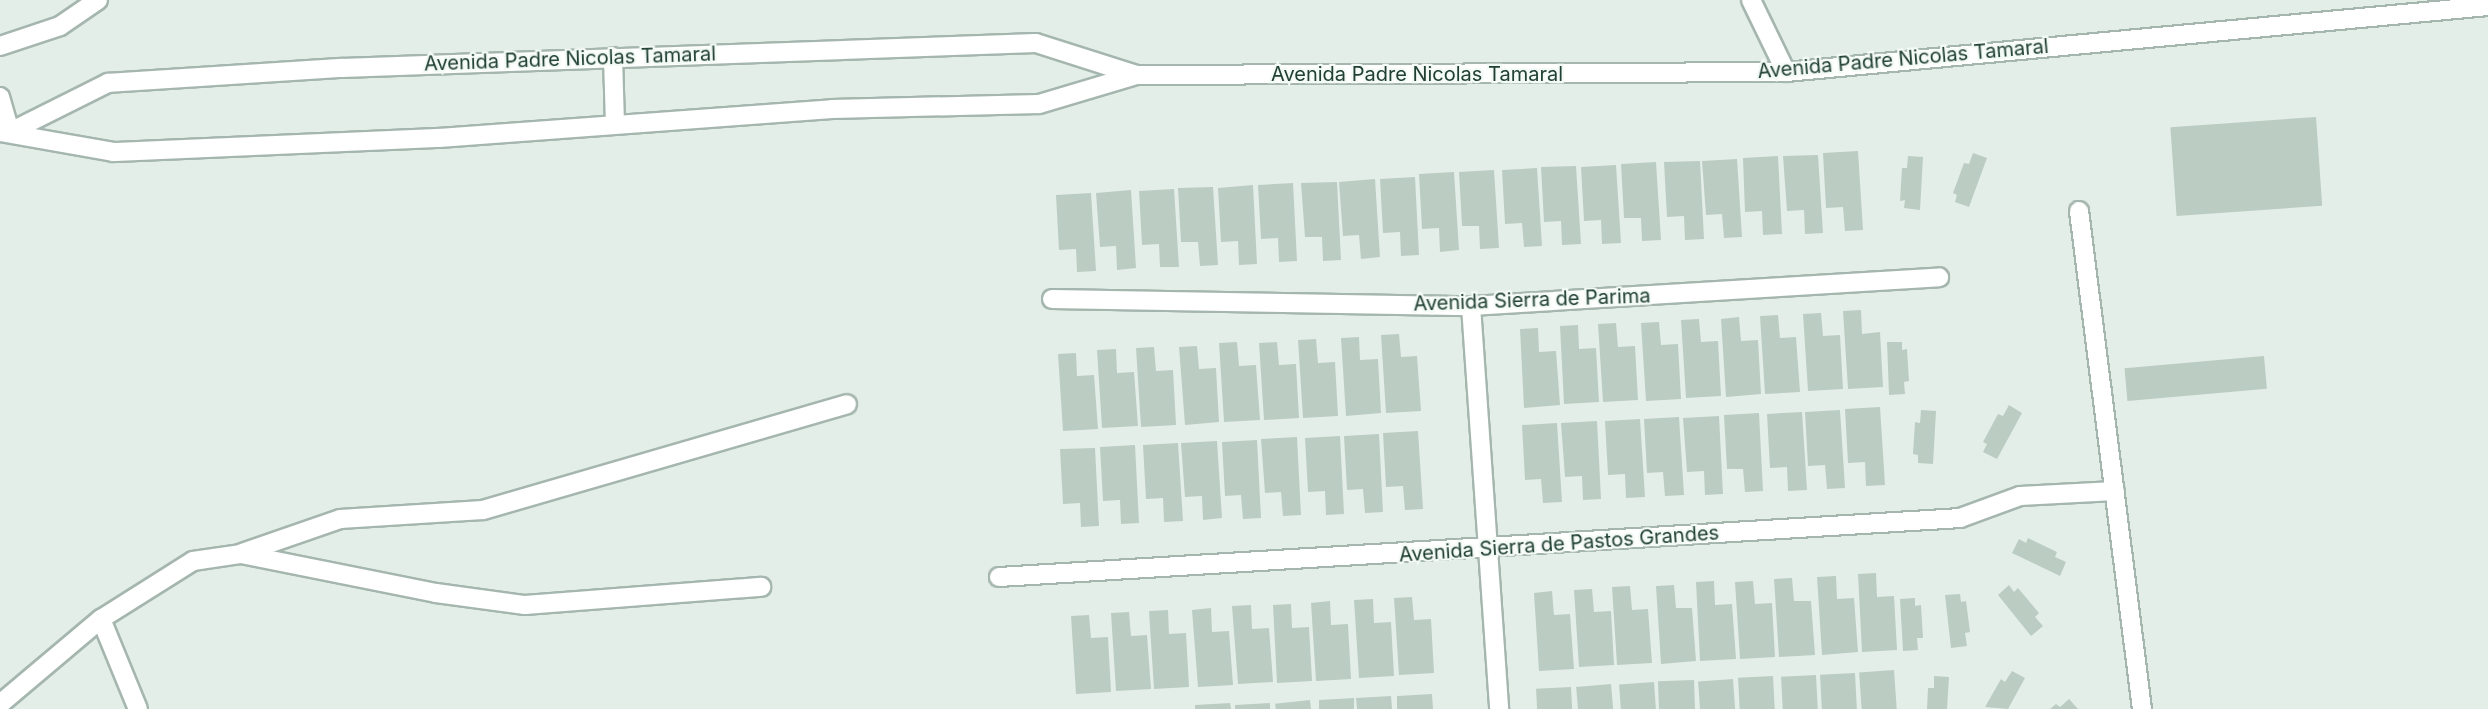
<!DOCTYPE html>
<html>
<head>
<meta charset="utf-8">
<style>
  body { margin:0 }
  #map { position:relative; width:2488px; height:709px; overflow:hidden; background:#e3eee8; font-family:Inter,sans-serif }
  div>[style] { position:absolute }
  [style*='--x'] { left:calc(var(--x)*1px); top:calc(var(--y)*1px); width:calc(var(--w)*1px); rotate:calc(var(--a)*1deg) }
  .building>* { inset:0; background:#bbccc3; transform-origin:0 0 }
  .roads { filter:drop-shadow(2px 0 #a5b6af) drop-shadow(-2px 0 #a5b6af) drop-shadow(0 2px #a5b6af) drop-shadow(0 -2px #a5b6af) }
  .minor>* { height:18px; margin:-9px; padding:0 9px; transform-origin:9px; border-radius:9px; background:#fff }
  span { translate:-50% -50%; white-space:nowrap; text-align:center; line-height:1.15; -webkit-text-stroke:4.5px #f4faf6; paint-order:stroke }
  .street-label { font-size:20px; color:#214035 }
</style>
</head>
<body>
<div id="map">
  <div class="building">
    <div style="left:2316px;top:117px;width:89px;height:146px;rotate:86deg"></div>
    <div style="clip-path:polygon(1858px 151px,1863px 230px,1845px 231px,1843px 207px,1826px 208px,1823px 153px)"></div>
    <div style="clip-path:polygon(1973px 153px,1987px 158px,1969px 207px,1955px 202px,1957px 195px,1953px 193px,1964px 163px,1969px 164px)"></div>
    <div style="clip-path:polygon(1818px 155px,1823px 233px,1805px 234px,1804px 210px,1787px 211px,1783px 156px)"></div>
    <div style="clip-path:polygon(1778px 156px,1782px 234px,1763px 235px,1762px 211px,1745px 212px,1743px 158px)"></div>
    <div style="clip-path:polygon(1908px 156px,1923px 157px,1920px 210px,1904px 208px,1905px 200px,1900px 201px,1902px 168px,1907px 168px)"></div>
    <div style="clip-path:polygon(1737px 159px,1742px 237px,1724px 238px,1722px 214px,1706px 215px,1702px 161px)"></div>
    <div style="clip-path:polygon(1700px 161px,1704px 239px,1685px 240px,1684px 216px,1667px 217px,1664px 162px)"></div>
    <div style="clip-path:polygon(1656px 162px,1661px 240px,1642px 241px,1641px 218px,1624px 218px,1621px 164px)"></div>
    <div style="clip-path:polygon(1616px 165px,1621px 243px,1602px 244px,1601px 220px,1584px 221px,1581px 167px)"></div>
    <div style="clip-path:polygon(1576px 166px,1581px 244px,1562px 245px,1561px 221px,1544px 222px,1541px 167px)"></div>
    <div style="clip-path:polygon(1537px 168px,1542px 246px,1524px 247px,1522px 223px,1505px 224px,1502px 170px)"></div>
    <div style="clip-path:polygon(1494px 170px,1499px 248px,1480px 249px,1479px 226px,1462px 226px,1459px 172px)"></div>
    <div style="clip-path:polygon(1454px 172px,1459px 250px,1440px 252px,1439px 228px,1422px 229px,1419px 174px)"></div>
    <div style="clip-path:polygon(1415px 177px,1419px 255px,1401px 256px,1400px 232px,1383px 233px,1380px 179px)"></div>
    <div style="clip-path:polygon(1375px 179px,1380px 257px,1361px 259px,1359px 235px,1343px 236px,1339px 182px)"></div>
    <div style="clip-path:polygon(1337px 182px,1341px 260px,1323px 261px,1322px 237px,1305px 237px,1301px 183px)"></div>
    <div style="clip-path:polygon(1293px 183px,1297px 261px,1279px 262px,1278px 238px,1261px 239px,1258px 185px)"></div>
    <div style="clip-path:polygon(1253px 185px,1257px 264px,1239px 265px,1238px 241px,1221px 242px,1218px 188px)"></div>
    <div style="clip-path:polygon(1213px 187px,1218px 265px,1200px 266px,1198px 242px,1181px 242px,1178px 188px)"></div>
    <div style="clip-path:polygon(1174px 189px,1179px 267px,1160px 267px,1159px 244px,1142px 245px,1139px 191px)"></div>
    <div style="clip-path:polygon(1131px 190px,1136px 268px,1117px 270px,1116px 246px,1100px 247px,1096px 193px)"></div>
    <div style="clip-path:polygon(1091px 193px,1096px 271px,1077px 272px,1076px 249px,1059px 250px,1056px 195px)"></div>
    <div style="clip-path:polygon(1861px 310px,1862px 334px,1880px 332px,1883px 387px,1848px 389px,1843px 311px)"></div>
    <div style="clip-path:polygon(1821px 313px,1823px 336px,1840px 335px,1843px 389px,1808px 391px,1803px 314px)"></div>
    <div style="clip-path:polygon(1778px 315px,1780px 338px,1796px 337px,1800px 392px,1765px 394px,1760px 316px)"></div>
    <div style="clip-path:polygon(1739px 317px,1741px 341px,1758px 340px,1761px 394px,1726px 397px,1721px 319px)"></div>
    <div style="clip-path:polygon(1699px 319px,1701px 342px,1718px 341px,1721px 396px,1686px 398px,1681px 320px)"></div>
    <div style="clip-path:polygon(1659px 322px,1661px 345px,1678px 344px,1681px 399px,1646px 401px,1641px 323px)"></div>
    <div style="clip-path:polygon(1616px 323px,1618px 347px,1635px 346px,1638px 400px,1603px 402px,1598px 324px)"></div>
    <div style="clip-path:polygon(1578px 325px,1579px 349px,1596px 348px,1599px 402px,1564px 404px,1560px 326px)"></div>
    <div style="clip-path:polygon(1538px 328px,1539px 352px,1556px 351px,1560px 405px,1524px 408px,1520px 329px)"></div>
    <div style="clip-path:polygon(1399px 334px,1401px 357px,1417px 356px,1421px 411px,1386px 413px,1381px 335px)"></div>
    <div style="clip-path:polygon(1359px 337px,1360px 360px,1378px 359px,1381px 413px,1346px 416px,1341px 338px)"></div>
    <div style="clip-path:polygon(1316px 339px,1318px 363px,1335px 362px,1338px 416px,1303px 418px,1298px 340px)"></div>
    <div style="clip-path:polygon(1237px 342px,1239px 366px,1256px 365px,1260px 420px,1224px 422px,1219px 343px)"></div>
    <div style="clip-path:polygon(1277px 342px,1279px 365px,1296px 364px,1299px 418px,1264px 420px,1259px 343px)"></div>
    <div style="clip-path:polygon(1887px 342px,1902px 342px,1902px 350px,1907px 349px,1909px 381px,1904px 382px,1905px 394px,1889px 395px)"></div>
    <div style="clip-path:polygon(1197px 346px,1199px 369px,1216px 368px,1219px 422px,1185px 425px,1179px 347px)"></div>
    <div style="clip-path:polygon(1154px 347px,1156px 371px,1173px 370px,1176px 425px,1141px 427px,1136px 348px)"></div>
    <div style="clip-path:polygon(1116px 349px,1117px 373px,1134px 372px,1138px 426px,1102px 428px,1097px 350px)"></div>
    <div style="clip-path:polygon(1076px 353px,1077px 376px,1094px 375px,1098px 429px,1063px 431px,1058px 354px)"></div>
    <div style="left:2264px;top:356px;width:33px;height:140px;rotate:85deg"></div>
    <div style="clip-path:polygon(2009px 405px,2022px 413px,1997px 459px,1983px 452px,1987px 444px,1983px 442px,1998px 414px,2003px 416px)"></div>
    <div style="clip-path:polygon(1880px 407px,1885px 485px,1866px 486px,1865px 462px,1848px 463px,1845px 409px)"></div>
    <div style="clip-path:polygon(1840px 410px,1845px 488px,1827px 489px,1825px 465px,1808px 466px,1805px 412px)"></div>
    <div style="clip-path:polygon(1921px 410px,1936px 411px,1933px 464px,1918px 463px,1918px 455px,1913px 454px,1915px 422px,1920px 423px)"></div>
    <div style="clip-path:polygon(1802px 412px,1807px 490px,1788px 491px,1787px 467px,1770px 468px,1767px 414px)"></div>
    <div style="clip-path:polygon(1759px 413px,1763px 491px,1745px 492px,1743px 469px,1727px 469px,1724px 415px)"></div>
    <div style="clip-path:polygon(1719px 416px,1723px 494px,1705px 495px,1704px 471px,1687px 472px,1683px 418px)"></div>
    <div style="clip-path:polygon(1679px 417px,1684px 495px,1665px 496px,1663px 472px,1647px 473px,1644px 419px)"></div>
    <div style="clip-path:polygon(1640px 419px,1645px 497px,1626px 498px,1625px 474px,1608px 475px,1605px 421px)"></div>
    <div style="clip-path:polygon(1597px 421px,1601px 499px,1583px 500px,1582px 476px,1565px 477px,1561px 423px)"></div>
    <div style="clip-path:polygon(1557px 423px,1562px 502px,1543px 503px,1541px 479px,1525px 480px,1522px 425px)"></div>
    <div style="clip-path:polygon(1418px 431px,1423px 509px,1405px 510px,1403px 486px,1386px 487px,1383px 433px)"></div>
    <div style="clip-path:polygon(1379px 434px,1383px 512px,1365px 513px,1363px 489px,1347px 490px,1344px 436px)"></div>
    <div style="clip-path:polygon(1340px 436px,1344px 514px,1326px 515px,1325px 491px,1308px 492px,1305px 438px)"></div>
    <div style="clip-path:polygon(1297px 437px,1301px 515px,1283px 516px,1281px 492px,1265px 493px,1261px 439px)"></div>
    <div style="clip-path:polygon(1257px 440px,1261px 518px,1243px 519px,1241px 495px,1225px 496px,1222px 442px)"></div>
    <div style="clip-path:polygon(1217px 441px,1222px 518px,1203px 520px,1202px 496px,1185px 497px,1181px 443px)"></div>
    <div style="clip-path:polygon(1178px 443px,1183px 521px,1164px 522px,1163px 498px,1146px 499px,1143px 445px)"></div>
    <div style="clip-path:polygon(1135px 445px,1139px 523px,1121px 524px,1120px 500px,1103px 501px,1100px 447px)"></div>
    <div style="clip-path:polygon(1095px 448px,1099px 526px,1081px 527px,1080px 503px,1063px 504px,1060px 449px)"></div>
    <div style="clip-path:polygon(2028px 538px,2057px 552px,2055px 557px,2066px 562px,2060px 576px,2012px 553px,2019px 539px,2026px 543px)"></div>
    <div style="clip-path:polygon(1876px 573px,1877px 597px,1894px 596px,1897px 650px,1862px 652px,1858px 574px)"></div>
    <div style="clip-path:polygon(1836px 576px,1837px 599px,1854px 598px,1858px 652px,1822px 655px,1817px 577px)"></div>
    <div style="clip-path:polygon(1792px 578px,1794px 601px,1811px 601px,1815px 655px,1779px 657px,1774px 579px)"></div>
    <div style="clip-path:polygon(1714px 581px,1715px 605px,1732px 604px,1736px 659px,1700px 661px,1696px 582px)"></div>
    <div style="clip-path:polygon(1753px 581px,1755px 604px,1772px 603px,1775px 657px,1740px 659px,1735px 582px)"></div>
    <div style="clip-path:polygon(1674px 585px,1676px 608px,1692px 608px,1696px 661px,1661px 664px,1656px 586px)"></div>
    <div style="clip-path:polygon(2009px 585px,2014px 592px,2018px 588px,2039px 613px,2035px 617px,2043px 626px,2031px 636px,1998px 595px)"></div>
    <div style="clip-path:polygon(1630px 586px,1632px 610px,1648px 609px,1652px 663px,1617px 665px,1612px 587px)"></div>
    <div style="clip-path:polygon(1592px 589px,1594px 612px,1611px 611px,1614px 665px,1579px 667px,1574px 590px)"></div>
    <div style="clip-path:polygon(1552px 591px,1554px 615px,1570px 614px,1574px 669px,1539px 671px,1534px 593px)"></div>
    <div style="clip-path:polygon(1960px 594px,1961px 602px,1966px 601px,1970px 632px,1965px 633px,1967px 646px,1951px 648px,1945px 595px)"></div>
    <div style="clip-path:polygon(1412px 597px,1414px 620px,1431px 619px,1434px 673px,1399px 675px,1394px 598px)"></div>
    <div style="clip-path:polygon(1915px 598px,1915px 606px,1921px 605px,1923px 638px,1917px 638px,1918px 650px,1903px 651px,1900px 599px)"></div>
    <div style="clip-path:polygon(1373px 599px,1374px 623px,1391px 622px,1394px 676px,1359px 678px,1354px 600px)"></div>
    <div style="clip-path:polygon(1330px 601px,1331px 625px,1348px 624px,1351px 679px,1316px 681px,1311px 603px)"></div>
    <div style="clip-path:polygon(1291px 604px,1292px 628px,1309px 627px,1312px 681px,1277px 683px,1273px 605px)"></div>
    <div style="clip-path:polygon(1251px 605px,1252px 629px,1269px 628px,1273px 682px,1238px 684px,1232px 606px)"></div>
    <div style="clip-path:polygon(1211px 608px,1212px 632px,1229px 631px,1233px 685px,1198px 687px,1192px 610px)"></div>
    <div style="clip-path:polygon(1168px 610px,1169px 634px,1186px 633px,1189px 687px,1154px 689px,1149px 611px)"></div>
    <div style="clip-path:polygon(1129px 612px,1131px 636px,1147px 635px,1151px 689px,1116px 691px,1111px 613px)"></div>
    <div style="clip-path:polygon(1089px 615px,1091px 638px,1108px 637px,1111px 692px,1076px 694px,1071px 616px)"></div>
    <div style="left:1894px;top:670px;width:39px;height:35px;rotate:86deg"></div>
    <div style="clip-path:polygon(2012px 671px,2025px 678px,2008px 709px,1985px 707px,2001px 679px,2005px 682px)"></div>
    <div style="left:1855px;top:673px;width:36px;height:35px;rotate:87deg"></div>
    <div style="left:1816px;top:675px;width:34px;height:35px;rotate:87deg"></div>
    <div style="left:1773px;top:676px;width:33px;height:35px;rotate:87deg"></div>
    <div style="clip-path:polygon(1934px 676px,1949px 677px,1947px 709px,1927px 709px,1928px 688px,1934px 688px)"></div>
    <div style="left:1733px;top:679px;width:30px;height:35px;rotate:86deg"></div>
    <div style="left:1694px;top:680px;width:29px;height:36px;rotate:88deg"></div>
    <div style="left:1654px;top:682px;width:27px;height:35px;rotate:86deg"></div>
    <div style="left:1611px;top:684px;width:25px;height:35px;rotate:85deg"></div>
    <div style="left:1571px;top:687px;width:22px;height:35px;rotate:87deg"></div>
    <div style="clip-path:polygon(1432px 694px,1433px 709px,1397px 709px,1397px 696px)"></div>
    <div style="clip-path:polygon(1391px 696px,1392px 709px,1357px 709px,1356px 698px)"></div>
    <div style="clip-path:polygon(1354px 698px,1354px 709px,1319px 709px,1319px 700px)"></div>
    <div style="clip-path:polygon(2069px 699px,2078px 709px,2050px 709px,2056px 704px,2060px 707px)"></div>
    <div style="left:1310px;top:700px;width:9px;height:35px;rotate:84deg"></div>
    <div style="clip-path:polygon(1230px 703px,1231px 709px,1195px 709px,1195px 705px)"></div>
    <div style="clip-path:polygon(1270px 703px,1270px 709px,1235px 709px,1235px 705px)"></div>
  </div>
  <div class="roads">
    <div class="minor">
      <div style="--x:1751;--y:0;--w:80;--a:64.1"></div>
      <div style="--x:0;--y:46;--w:63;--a:-18.4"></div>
      <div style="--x:60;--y:26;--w:46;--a:-34.4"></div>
      <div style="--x:613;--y:57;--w:66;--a:88.3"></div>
      <div style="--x:0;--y:97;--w:36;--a:74"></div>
      <div style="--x:0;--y:132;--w:115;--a:10"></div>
      <div style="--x:113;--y:152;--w:326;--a:-2.5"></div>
      <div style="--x:439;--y:138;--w:394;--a:-4.2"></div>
      <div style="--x:832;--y:109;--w:207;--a:-1.4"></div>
      <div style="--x:1039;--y:104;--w:101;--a:-16.6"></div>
      <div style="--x:1136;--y:75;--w:650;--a:-0.26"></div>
      <div style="--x:1786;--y:72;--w:705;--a:-5.37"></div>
      <div style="--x:10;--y:132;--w:110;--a:-26.6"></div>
      <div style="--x:108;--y:83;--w:234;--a:-3.7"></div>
      <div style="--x:342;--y:68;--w:694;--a:-2.06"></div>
      <div style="--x:1036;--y:43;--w:105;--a:17.7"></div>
      <div style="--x:2079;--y:211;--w:502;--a:82.79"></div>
      <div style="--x:1052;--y:299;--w:419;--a:1"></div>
      <div style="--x:1471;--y:306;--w:469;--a:-3.5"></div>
      <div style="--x:1471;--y:306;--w:404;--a:86"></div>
      <div style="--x:242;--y:553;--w:104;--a:-19.1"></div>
      <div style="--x:340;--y:519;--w:143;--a:-3.6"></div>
      <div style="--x:483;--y:510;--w:379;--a:-16.2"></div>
      <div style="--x:999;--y:577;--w:963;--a:-3.51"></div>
      <div style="--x:1960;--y:518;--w:64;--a:-20.1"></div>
      <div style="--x:2020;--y:496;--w:95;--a:-3"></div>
      <div style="--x:101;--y:619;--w:97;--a:67.7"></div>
      <div style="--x:0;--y:704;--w:132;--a:-40.1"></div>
      <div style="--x:101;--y:619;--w:109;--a:-32.2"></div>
      <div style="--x:193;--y:561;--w:49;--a:-8.3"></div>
      <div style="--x:241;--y:554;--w:199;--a:11.3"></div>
      <div style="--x:436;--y:593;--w:90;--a:7.7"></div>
      <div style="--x:525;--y:605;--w:237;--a:-4.4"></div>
    </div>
  </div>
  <div class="street-label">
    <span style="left:570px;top:59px;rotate:-2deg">Avenida Padre Nicolas Tamaral</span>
    <span style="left:1903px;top:59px;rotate:-5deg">Avenida Padre Nicolas Tamaral</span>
    <span style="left:1417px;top:74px">Avenida Padre Nicolas Tamaral</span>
    <span style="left:1532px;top:300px;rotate:-2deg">Avenida Sierra de Parima</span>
    <span style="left:1559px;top:544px;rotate:-4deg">Avenida Sierra de Pastos Grandes</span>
  </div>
</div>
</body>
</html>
